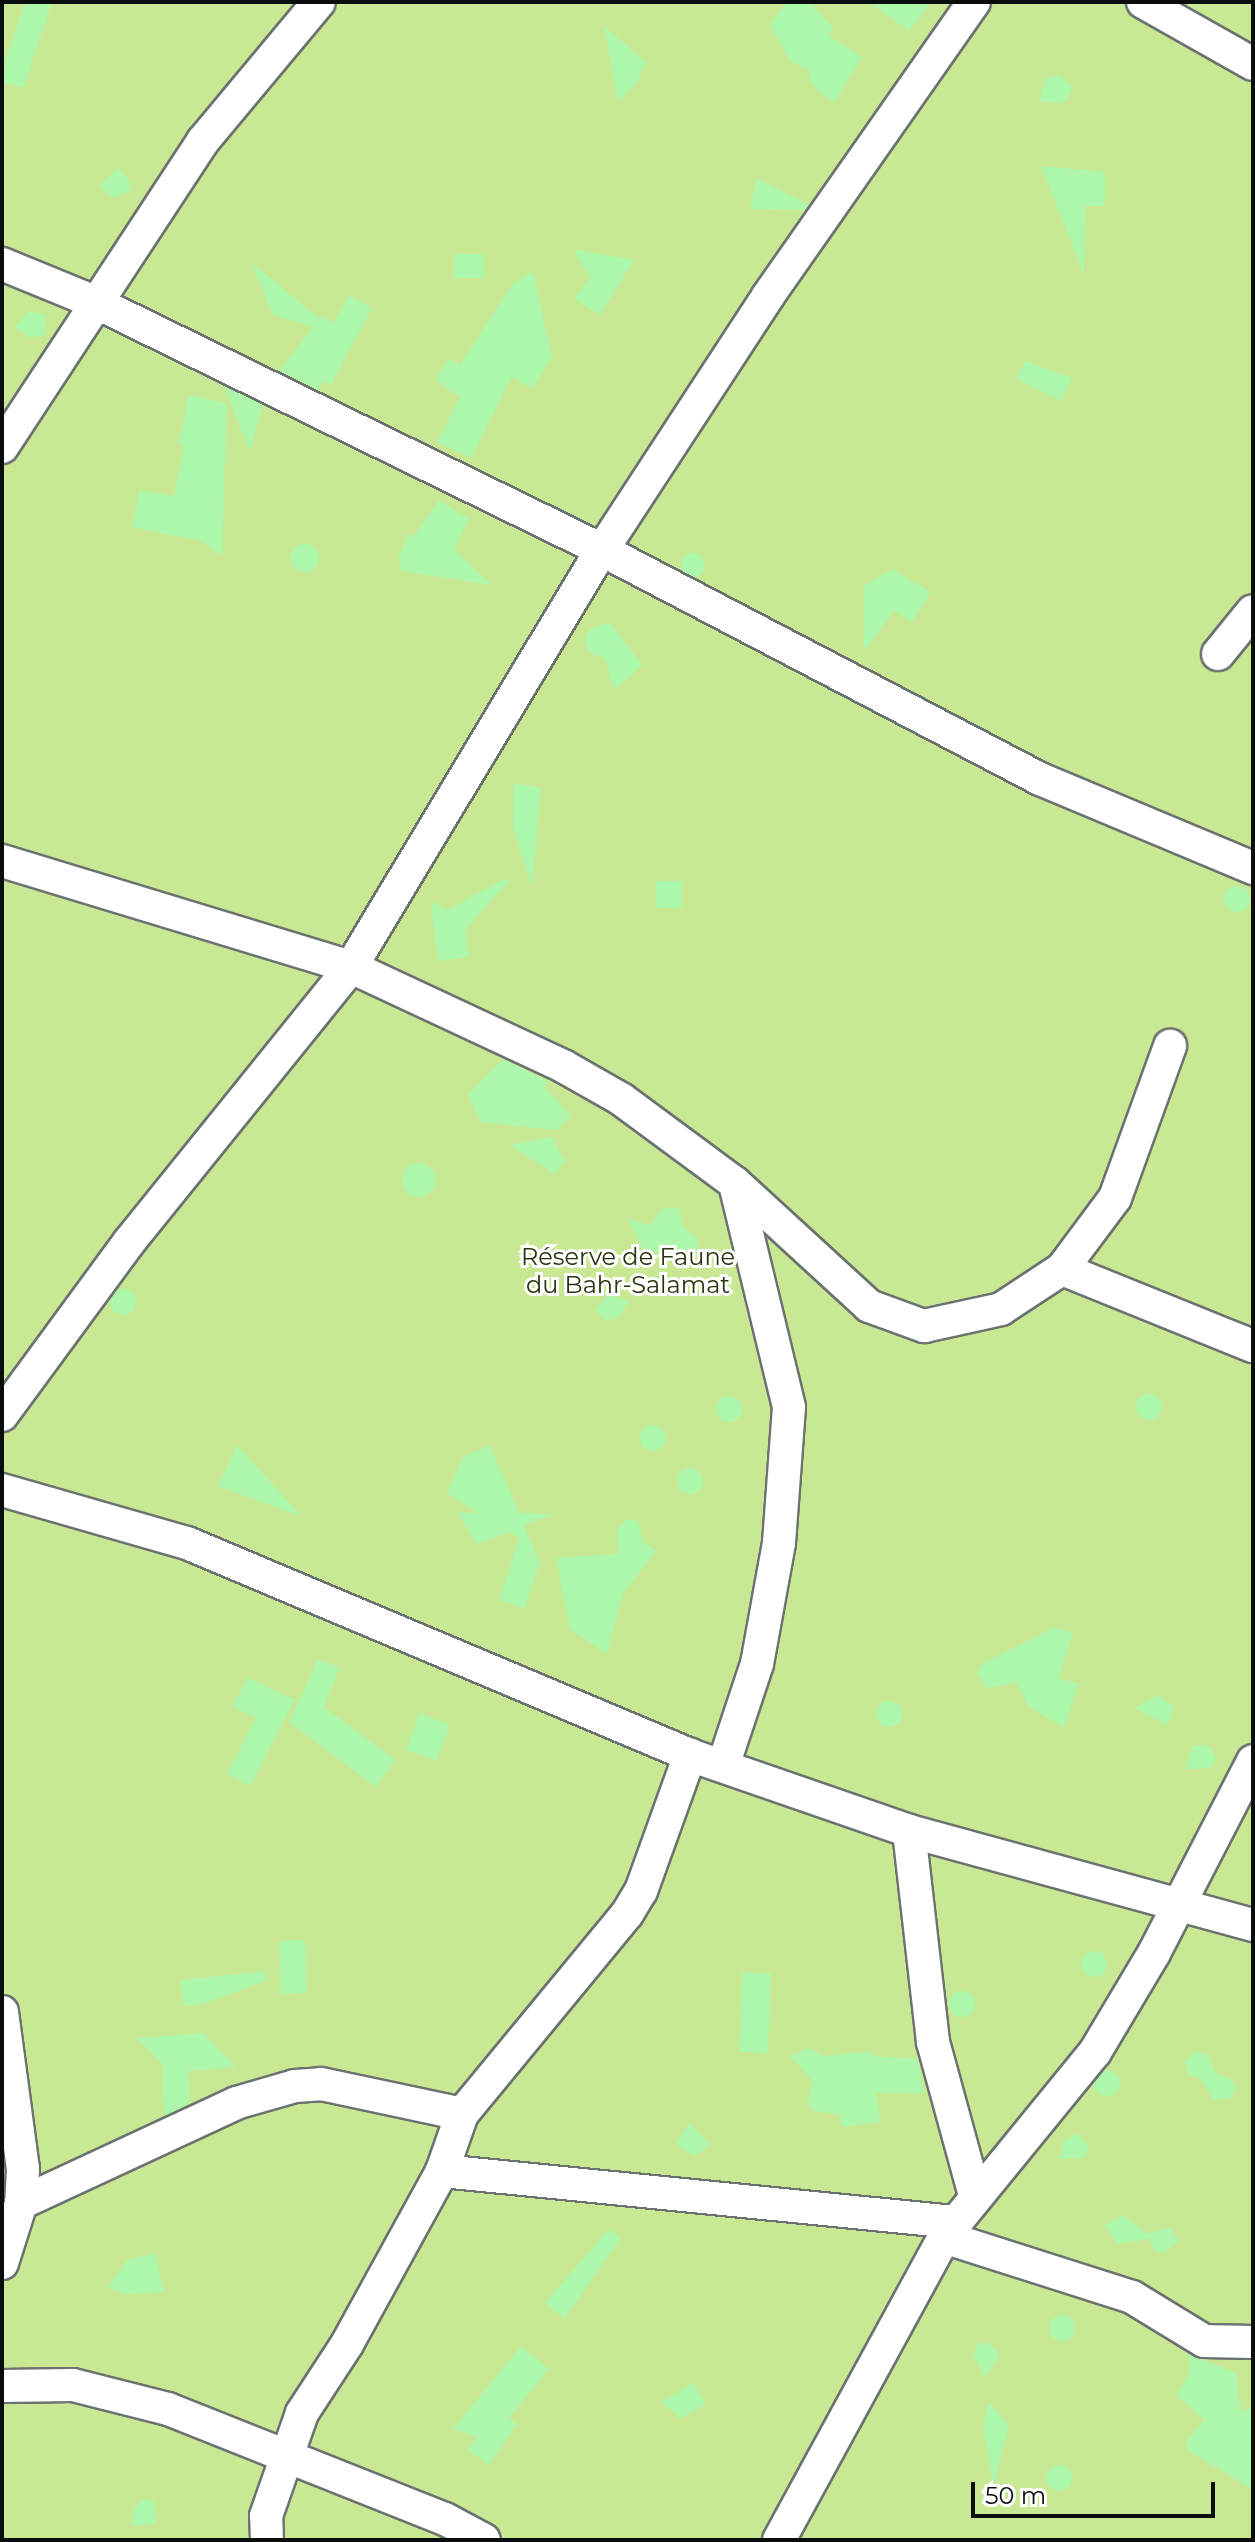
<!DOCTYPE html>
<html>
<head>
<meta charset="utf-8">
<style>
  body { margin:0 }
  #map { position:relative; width:1255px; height:2542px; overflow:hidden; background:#f0f7f4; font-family:Montserrat,sans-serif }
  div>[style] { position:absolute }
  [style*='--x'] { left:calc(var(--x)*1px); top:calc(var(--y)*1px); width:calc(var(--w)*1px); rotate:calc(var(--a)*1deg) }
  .green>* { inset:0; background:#c9e894; transform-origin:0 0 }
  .building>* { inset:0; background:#adf7ac; transform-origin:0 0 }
  .round { border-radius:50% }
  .roads { filter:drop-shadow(2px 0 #6c726f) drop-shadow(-2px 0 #6c726f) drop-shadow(0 2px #6c726f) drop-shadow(0 -2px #6c726f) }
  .minor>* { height:32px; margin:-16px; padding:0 16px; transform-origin:16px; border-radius:16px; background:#fff }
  span { translate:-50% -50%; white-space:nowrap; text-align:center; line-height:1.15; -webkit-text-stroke:6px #fff; paint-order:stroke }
  .park-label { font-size:24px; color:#29350e }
  .frame { position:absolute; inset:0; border:4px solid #0b0d0c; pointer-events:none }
  .scale { position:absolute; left:971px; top:2482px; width:244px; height:36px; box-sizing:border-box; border:4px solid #0b0d0c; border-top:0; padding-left:10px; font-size:24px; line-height:28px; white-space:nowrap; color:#0b0d0c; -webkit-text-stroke:6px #fff; paint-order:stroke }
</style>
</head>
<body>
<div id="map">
  <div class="green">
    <div style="left:2px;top:2px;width:1251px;height:2538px"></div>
  </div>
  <div class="building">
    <div style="clip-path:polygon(25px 2px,52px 2px,24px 87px,2px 83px,2px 72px)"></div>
    <div style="clip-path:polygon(786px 2px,810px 2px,834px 29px,828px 35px,862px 57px,834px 103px,811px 84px,808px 69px,790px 61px,770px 25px)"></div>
    <div style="clip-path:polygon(869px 2px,931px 2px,909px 31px)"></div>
    <div style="clip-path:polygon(604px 26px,646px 62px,637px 83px,618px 102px)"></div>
    <div style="clip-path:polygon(1059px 75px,1073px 87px,1068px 97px,1063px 103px,1039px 101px,1046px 78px)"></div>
    <div style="clip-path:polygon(1041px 166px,1105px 172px,1105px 206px,1085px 206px,1084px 274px)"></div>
    <div style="clip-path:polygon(118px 168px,130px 181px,130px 191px,112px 198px,99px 186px)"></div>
    <div style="clip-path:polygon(756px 178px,809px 205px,805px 210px,750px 209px)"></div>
    <div style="clip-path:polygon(573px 249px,634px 260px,600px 315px,574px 299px,590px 278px)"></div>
    <div style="left:454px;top:254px;width:30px;height:24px"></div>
    <div style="clip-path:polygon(251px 262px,320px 319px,322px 315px,333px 323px,350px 295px,372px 308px,331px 385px,324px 381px,319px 390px,279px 371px,313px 327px,273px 315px)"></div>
    <div style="clip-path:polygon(533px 272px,552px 357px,532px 389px,512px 377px,471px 458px,437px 442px,460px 397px,435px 380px,449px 358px,460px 365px,513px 283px)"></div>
    <div style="clip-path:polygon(29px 311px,45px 315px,45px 335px,29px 338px,15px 327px)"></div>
    <div style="clip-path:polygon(1025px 361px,1072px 378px,1061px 401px,1016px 379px)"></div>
    <div style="clip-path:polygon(224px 386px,263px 405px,250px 452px)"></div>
    <div style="clip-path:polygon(189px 395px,227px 403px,222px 556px,201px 541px,132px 527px,139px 490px,174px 496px,184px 446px,178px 444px)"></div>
    <div style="clip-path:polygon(439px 500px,469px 519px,454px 550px,492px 585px,402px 571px,398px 557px,410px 533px,414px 536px)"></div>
    <div class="round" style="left:291px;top:544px;width:28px;height:28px"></div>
    <div class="round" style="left:681px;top:553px;width:24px;height:24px"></div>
    <div style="clip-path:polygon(893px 569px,931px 592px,912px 622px,894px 611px,863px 652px,864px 586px)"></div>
    <div style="clip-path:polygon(609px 622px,643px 665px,614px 690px,604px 658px,590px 653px,584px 642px,590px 629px)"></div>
    <div style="clip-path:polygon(514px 783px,541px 788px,532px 887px,513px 828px)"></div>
    <div style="clip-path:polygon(506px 878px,509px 881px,465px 930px,469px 957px,438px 961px,430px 900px,447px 910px)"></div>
    <div style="left:656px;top:881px;width:26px;height:27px"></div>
    <div class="round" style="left:1224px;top:886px;width:26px;height:26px"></div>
    <div style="clip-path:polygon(503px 1059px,548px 1081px,544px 1087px,571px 1116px,556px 1130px,481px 1122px,467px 1095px)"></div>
    <div style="clip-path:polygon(552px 1137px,565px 1161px,555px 1174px,509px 1145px)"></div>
    <div class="round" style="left:402px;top:1163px;width:34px;height:34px"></div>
    <div style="clip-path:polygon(671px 1207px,679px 1209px,684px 1228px,698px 1239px,698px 1254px,691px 1258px,678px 1260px,643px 1250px,628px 1219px,650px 1225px,661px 1210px)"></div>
    <div class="round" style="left:110px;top:1289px;width:26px;height:26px"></div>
    <div style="clip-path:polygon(609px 1294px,629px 1301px,619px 1317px,606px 1321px,595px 1310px)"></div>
    <div class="round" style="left:1136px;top:1394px;width:26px;height:26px"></div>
    <div class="round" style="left:716px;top:1396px;width:26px;height:26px"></div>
    <div class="round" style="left:640px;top:1425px;width:26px;height:26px"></div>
    <div style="clip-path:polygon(237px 1445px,302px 1517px,218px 1486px)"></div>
    <div style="clip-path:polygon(490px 1445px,519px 1513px,552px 1514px,524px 1526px,540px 1562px,525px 1609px,499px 1600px,519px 1538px,509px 1532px,477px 1544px,457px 1512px,478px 1513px,447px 1493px,463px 1457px)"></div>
    <div class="round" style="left:677px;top:1468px;width:26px;height:26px"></div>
    <div style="clip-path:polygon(626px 1519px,638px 1521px,644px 1542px,656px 1551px,623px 1594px,607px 1654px,570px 1629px,556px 1558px,618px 1554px,617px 1531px)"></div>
    <div style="clip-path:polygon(1055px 1627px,1073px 1633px,1059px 1679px,1079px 1683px,1064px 1728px,1028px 1706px,1017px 1683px,987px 1688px,977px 1673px,982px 1664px)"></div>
    <div style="clip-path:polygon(318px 1659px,340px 1668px,324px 1707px,395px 1760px,376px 1787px,289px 1722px)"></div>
    <div style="clip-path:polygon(248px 1677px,295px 1700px,250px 1786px,227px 1774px,256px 1718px,232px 1707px)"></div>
    <div style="clip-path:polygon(1158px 1695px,1174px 1707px,1168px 1725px,1134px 1708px)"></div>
    <div class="round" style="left:876px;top:1701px;width:26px;height:26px"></div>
    <div style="left:419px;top:1713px;width:33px;height:39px;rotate:20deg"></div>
    <div style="clip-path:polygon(1207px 1745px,1216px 1757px,1211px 1768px,1186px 1769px,1192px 1746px)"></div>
    <div style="left:305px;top:1940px;width:53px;height:26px;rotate:88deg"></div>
    <div class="round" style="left:1081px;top:1951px;width:26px;height:26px"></div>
    <div style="clip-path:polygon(265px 1971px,267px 1980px,204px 2004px,183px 2006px,180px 1980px)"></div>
    <div style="left:742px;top:1972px;width:29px;height:80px;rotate:2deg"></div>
    <div class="round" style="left:949px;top:1991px;width:26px;height:26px"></div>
    <div style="clip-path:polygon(203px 2033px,236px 2067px,188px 2071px,190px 2104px,164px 2116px,162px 2063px,137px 2038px)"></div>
    <div style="clip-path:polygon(810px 2048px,824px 2056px,871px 2051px,871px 2056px,918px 2059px,924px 2093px,876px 2093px,880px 2122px,842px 2127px,840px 2115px,811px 2110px,808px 2103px,812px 2080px,790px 2056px)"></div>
    <div style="clip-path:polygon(1196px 2051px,1207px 2055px,1216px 2073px,1232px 2080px,1236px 2087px,1231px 2098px,1214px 2100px,1200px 2078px,1189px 2076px,1184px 2061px)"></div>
    <div class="round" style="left:1094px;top:2070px;width:26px;height:26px"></div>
    <div style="clip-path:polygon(689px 2123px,711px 2145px,694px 2156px,676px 2144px)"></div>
    <div style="clip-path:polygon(1077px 2133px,1089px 2147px,1084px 2158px,1059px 2159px,1063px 2142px)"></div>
    <div style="clip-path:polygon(1123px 2215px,1148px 2234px,1169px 2227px,1179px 2241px,1163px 2253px,1155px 2251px,1149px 2239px,1118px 2244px,1104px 2225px)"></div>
    <div style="clip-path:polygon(609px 2229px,621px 2238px,564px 2319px,545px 2303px)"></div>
    <div style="clip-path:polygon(155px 2253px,164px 2292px,125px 2294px,108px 2287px,127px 2260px)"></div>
    <div class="round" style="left:1049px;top:2315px;width:26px;height:26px"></div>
    <div style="clip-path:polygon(988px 2342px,1000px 2355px,985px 2378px,973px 2354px,978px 2344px)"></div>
    <div style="clip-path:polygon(521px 2346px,549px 2369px,509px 2418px,517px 2424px,489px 2465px,468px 2450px,477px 2437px,453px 2429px)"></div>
    <div style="clip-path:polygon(1189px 2354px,1236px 2373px,1241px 2412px,1253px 2406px,1253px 2490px,1187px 2450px,1187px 2440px,1204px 2420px,1176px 2395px,1189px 2374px)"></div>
    <div style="clip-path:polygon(693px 2383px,706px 2404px,681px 2419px,661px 2402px)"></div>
    <div style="clip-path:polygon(989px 2403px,1009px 2425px,993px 2489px,983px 2424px)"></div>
    <div class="round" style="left:1046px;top:2465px;width:26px;height:26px"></div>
    <div style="clip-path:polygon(142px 2500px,154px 2500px,156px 2524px,131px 2526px,134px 2508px)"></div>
  </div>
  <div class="roads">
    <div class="minor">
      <div style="--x:1143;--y:2;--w:126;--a:29.4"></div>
      <div style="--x:2;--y:264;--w:103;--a:22.3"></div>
      <div style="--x:97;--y:303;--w:562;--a:26.06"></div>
      <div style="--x:602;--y:550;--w:494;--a:27.6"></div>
      <div style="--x:1040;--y:779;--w:231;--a:22.7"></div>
      <div style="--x:2;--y:447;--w:366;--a:-56.7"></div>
      <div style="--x:203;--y:141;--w:181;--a:-50.2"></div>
      <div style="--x:1218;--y:654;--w:55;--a:-50.9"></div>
      <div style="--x:2;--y:861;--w:365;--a:16.9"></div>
      <div style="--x:351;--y:967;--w:234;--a:25"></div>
      <div style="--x:563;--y:1066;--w:67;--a:29.6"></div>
      <div style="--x:621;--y:1099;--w:142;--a:36.4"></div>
      <div style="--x:735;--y:1183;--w:182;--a:42.5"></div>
      <div style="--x:869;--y:1306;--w:59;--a:20"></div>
      <div style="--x:924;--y:1326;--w:79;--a:-12.4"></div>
      <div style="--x:1001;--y:1309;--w:73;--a:-33.3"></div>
      <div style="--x:1062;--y:1269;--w:89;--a:-53.3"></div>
      <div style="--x:1115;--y:1198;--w:162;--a:-70.1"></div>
      <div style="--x:1062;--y:1269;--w:206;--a:22"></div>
      <div style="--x:2;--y:1415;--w:215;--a:-53.7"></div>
      <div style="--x:129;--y:1242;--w:353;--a:-51.1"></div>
      <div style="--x:351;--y:967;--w:487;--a:-59"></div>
      <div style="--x:602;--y:550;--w:303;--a:-56.8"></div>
      <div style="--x:768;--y:296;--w:359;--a:-55"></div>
      <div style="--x:2;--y:1490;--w:192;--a:16"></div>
      <div style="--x:187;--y:1543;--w:546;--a:22.85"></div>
      <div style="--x:690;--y:1755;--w:232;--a:19.1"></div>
      <div style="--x:909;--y:1831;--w:357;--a:15.3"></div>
      <div style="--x:723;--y:1766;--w:108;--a:-71.6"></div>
      <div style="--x:757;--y:1664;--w:123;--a:-79.7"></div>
      <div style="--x:779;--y:1543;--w:136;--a:-85.8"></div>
      <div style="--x:789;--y:1407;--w:230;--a:-103.6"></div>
      <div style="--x:909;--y:1831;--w:212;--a:83.5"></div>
      <div style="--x:933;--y:2042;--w:160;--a:74.7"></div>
      <div style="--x:2;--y:2012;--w:158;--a:82.4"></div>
      <div style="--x:23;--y:2169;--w:34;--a:93"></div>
      <div style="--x:21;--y:2203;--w:63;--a:107.6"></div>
      <div style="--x:442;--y:2171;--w:515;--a:5.69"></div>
      <div style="--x:21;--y:2203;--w:237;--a:-24.9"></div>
      <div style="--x:236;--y:2103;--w:61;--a:-16.1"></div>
      <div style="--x:295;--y:2086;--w:26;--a:-4"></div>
      <div style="--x:321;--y:2084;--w:144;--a:12"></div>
      <div style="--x:944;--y:2237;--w:197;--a:17.7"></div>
      <div style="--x:1132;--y:2297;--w:84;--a:31.4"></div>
      <div style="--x:1204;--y:2341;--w:49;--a:1.2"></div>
      <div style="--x:2;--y:2386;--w:71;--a:-0.8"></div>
      <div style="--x:73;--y:2385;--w:98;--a:14.2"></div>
      <div style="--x:168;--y:2409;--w:298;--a:21.7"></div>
      <div style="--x:445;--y:2519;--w:44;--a:28.3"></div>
      <div style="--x:267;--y:2540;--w:24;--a:-92"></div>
      <div style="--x:266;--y:2516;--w:109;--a:-70.7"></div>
      <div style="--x:302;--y:2413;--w:82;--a:-56.9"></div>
      <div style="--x:347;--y:2344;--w:197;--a:-61.2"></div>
      <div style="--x:442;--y:2171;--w:60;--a:-70.7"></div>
      <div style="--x:462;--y:2114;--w:259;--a:-50.5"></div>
      <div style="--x:627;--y:1914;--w:27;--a:-59"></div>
      <div style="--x:641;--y:1891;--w:145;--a:-70.2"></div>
      <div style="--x:779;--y:2540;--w:345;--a:-61.4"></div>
      <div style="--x:944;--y:2237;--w:239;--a:-50.8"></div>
      <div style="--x:1095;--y:2052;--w:115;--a:-59.2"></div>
      <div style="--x:1154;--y:1953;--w:216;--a:-62.7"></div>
    </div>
  </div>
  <div class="park-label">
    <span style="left:628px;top:1271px">Réserve de Faune<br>du Bahr-Salamat</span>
  </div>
  <div class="frame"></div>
  <div class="scale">50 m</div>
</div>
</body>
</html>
